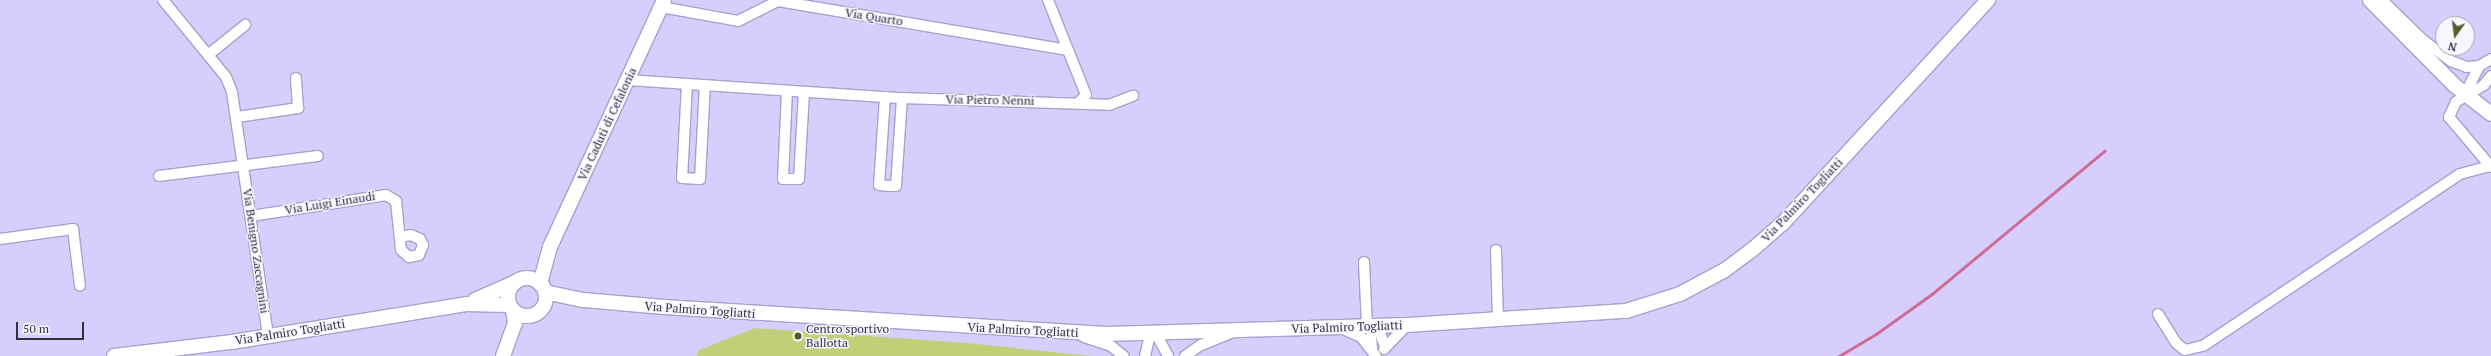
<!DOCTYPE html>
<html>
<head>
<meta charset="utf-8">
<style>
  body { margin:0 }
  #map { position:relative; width:2491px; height:356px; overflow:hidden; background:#d8cefd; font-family:"PT Serif",serif }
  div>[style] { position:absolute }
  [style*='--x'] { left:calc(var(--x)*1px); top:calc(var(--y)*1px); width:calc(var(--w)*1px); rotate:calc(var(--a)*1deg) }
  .green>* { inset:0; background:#c3ce79 }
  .stream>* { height:2.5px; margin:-1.25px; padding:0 1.25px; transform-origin:1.25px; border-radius:1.25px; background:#cd6d95 }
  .roads { filter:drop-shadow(1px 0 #a99fcc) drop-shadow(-1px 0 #a99fcc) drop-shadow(0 1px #a99fcc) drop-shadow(0 -1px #a99fcc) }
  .street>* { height:10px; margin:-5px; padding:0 5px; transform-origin:5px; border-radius:5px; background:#fff }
  .secondary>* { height:14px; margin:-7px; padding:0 7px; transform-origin:7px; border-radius:7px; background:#fff }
  .secondary>.ring { margin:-7px; padding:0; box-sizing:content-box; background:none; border:14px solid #fff; border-radius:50% }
  .dots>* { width:11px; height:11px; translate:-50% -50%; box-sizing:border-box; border:2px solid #f7f5ff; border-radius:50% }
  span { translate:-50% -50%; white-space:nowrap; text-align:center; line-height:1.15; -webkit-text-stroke:3px #f7f5ff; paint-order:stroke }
  .street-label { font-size:12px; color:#322d3f }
  .poi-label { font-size:12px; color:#322d3f }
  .left { translate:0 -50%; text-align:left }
  .north { position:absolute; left:2435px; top:16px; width:40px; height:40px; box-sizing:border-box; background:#f7f5ff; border:1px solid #a8a5b2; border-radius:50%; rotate:194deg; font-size:11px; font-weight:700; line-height:16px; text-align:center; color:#322d3f }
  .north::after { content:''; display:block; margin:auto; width:14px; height:18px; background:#555b29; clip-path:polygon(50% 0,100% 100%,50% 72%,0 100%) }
  .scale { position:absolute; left:16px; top:322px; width:68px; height:18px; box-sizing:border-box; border:2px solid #322d3f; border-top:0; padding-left:5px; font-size:12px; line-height:14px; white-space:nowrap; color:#322d3f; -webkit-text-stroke:3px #f7f5ff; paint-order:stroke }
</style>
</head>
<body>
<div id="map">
  <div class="green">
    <div style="clip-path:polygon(755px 328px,967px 343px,1091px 356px,696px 356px,699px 350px)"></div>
  </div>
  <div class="stream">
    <div style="--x:1839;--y:356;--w:43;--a:-30.7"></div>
    <div style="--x:1876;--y:334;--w:69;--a:-35.5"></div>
    <div style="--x:1932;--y:294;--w:224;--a:-39.7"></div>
  </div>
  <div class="roads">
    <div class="street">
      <div style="--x:163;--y:0;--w:99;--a:50.7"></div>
      <div style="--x:226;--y:77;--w:16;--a:68"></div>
      <div style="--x:232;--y:92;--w:247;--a:81.6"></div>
      <div style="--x:1048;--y:0;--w:102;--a:68.2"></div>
      <div style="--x:1086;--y:95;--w:10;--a:135"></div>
      <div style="--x:2382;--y:0;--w:57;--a:44.3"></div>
      <div style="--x:2423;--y:40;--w:35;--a:37"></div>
      <div style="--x:2451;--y:61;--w:17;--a:21"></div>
      <div style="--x:2467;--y:67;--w:12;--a:-5"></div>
      <div style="--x:2479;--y:66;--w:14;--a:-30"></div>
      <div style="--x:661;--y:7;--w:78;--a:10.3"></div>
      <div style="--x:738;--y:21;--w:45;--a:-26.6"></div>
      <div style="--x:778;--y:1;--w:294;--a:9.6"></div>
      <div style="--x:208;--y:55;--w:48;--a:-39"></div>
      <div style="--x:2491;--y:76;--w:11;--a:128"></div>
      <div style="--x:2484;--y:85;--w:33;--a:149"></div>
      <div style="--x:2456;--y:102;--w:17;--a:115"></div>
      <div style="--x:2449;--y:117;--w:65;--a:50"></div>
      <div style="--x:628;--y:80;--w:275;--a:3.8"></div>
      <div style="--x:902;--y:98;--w:207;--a:1.9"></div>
      <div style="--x:1109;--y:105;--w:26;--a:-21"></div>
      <div style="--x:687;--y:84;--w:94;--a:93"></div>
      <div style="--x:682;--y:178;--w:18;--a:3"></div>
      <div style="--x:700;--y:179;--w:94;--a:-87"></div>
      <div style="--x:787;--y:91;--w:88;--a:92.6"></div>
      <div style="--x:783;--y:179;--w:16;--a:0"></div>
      <div style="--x:799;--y:179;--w:87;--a:-86.7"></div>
      <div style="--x:2465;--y:94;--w:31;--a:-63"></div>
      <div style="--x:885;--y:97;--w:88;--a:93.9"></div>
      <div style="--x:879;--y:185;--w:11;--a:5"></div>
      <div style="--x:890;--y:186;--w:6;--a:0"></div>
      <div style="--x:896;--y:186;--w:88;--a:-86.1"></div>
      <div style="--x:237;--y:117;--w:62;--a:-8.4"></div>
      <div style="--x:298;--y:108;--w:30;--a:-94"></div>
      <div style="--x:159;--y:176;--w:160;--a:-7.2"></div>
      <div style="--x:251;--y:216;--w:137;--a:-8.8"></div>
      <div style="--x:386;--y:195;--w:12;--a:31"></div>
      <div style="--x:396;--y:201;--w:49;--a:84.2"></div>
      <div style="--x:401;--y:250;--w:11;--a:41"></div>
      <div style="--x:409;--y:257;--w:10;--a:-11"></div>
      <div style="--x:419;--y:255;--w:11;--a:-68"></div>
      <div style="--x:423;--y:245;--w:7;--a:-117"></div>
      <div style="--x:420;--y:239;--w:10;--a:-156"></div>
      <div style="--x:411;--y:235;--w:11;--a:170"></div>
      <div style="--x:0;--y:239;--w:74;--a:-7.8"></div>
      <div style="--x:73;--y:229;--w:57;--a:83"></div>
      <div style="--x:1496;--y:250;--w:71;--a:88.4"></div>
      <div style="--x:1364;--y:262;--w:64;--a:87.3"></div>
      <div style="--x:2158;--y:314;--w:34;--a:58"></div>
      <div style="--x:2176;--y:343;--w:11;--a:38"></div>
      <div style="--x:2185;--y:350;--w:18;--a:-13"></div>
      <div style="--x:2203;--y:346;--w:309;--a:-33.8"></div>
      <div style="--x:2460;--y:174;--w:31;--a:-15"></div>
      <div style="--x:1343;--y:329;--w:20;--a:24"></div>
      <div style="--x:1361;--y:337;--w:24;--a:52"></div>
      <div style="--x:1156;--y:334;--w:25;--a:61"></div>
      <div style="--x:1084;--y:337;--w:28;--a:18"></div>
      <div style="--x:1111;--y:346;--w:16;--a:38"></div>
      <div style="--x:1372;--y:349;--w:13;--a:-94"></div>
      <div style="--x:1371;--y:336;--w:12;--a:-59"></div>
      <div style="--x:1377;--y:326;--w:22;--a:68"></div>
      <div style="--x:1384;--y:349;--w:33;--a:-46"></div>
      <div style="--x:1145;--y:356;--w:23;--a:-77"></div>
      <div style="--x:1185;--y:356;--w:19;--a:-35"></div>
      <div style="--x:1201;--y:345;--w:32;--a:-22"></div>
    </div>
    <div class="secondary">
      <div style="--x:2370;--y:0;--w:120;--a:45.3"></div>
      <div style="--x:2454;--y:85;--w:47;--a:38.1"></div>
      <div class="ring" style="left:508px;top:278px;width:24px;height:24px"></div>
      <div style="--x:540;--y:284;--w:38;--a:-75"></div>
      <div style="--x:550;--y:247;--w:272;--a:-65.2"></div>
      <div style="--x:545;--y:292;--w:40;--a:12"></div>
      <div style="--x:584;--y:300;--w:80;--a:5"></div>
      <div style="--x:664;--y:307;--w:443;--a:3.5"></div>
      <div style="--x:1106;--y:334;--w:301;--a:-1.7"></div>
      <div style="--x:1407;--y:325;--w:219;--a:-3.7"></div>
      <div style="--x:1626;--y:311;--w:57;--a:-17.5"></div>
      <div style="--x:1680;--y:294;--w:51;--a:-28.1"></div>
      <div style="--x:1725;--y:270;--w:34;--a:-37"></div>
      <div style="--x:1752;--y:250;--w:41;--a:-41.1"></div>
      <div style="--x:1783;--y:223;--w:303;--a:-47.4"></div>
      <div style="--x:475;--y:300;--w:43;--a:-23.6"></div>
      <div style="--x:114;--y:356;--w:119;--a:-6.8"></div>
      <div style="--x:232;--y:342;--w:237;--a:-9.2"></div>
      <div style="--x:466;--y:304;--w:43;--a:1.3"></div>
      <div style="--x:503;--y:356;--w:35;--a:-70"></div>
      <div style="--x:515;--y:323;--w:12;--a:-99"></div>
    </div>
  </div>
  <div class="dots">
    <div style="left:798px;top:336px;background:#555b29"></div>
  </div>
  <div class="street-label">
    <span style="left:874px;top:17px;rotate:9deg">Via Quarto</span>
    <span style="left:990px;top:100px;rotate:1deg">Via Pietro Nenni</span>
    <span style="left:607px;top:124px;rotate:-65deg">Via Caduti di Cefalonia</span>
    <span style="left:1802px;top:200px;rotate:-46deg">Via Palmiro Togliatti</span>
    <span style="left:330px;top:203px;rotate:-9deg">Via Luigi Einaudi</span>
    <span style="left:256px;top:251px;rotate:82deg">Via Benigno Zaccagnini</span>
    <span style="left:700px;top:310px;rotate:4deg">Via Palmiro Togliatti</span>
    <span style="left:1347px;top:327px;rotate:-2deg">Via Palmiro Togliatti</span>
    <span style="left:1023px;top:330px;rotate:3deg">Via Palmiro Togliatti</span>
    <span style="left:290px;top:332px;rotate:-9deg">Via Palmiro Togliatti</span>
  </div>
  <div class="poi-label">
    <span class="left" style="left:806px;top:336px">Centro sportivo<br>Ballotta</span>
  </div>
  <div class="north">N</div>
  <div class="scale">50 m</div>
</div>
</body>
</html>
